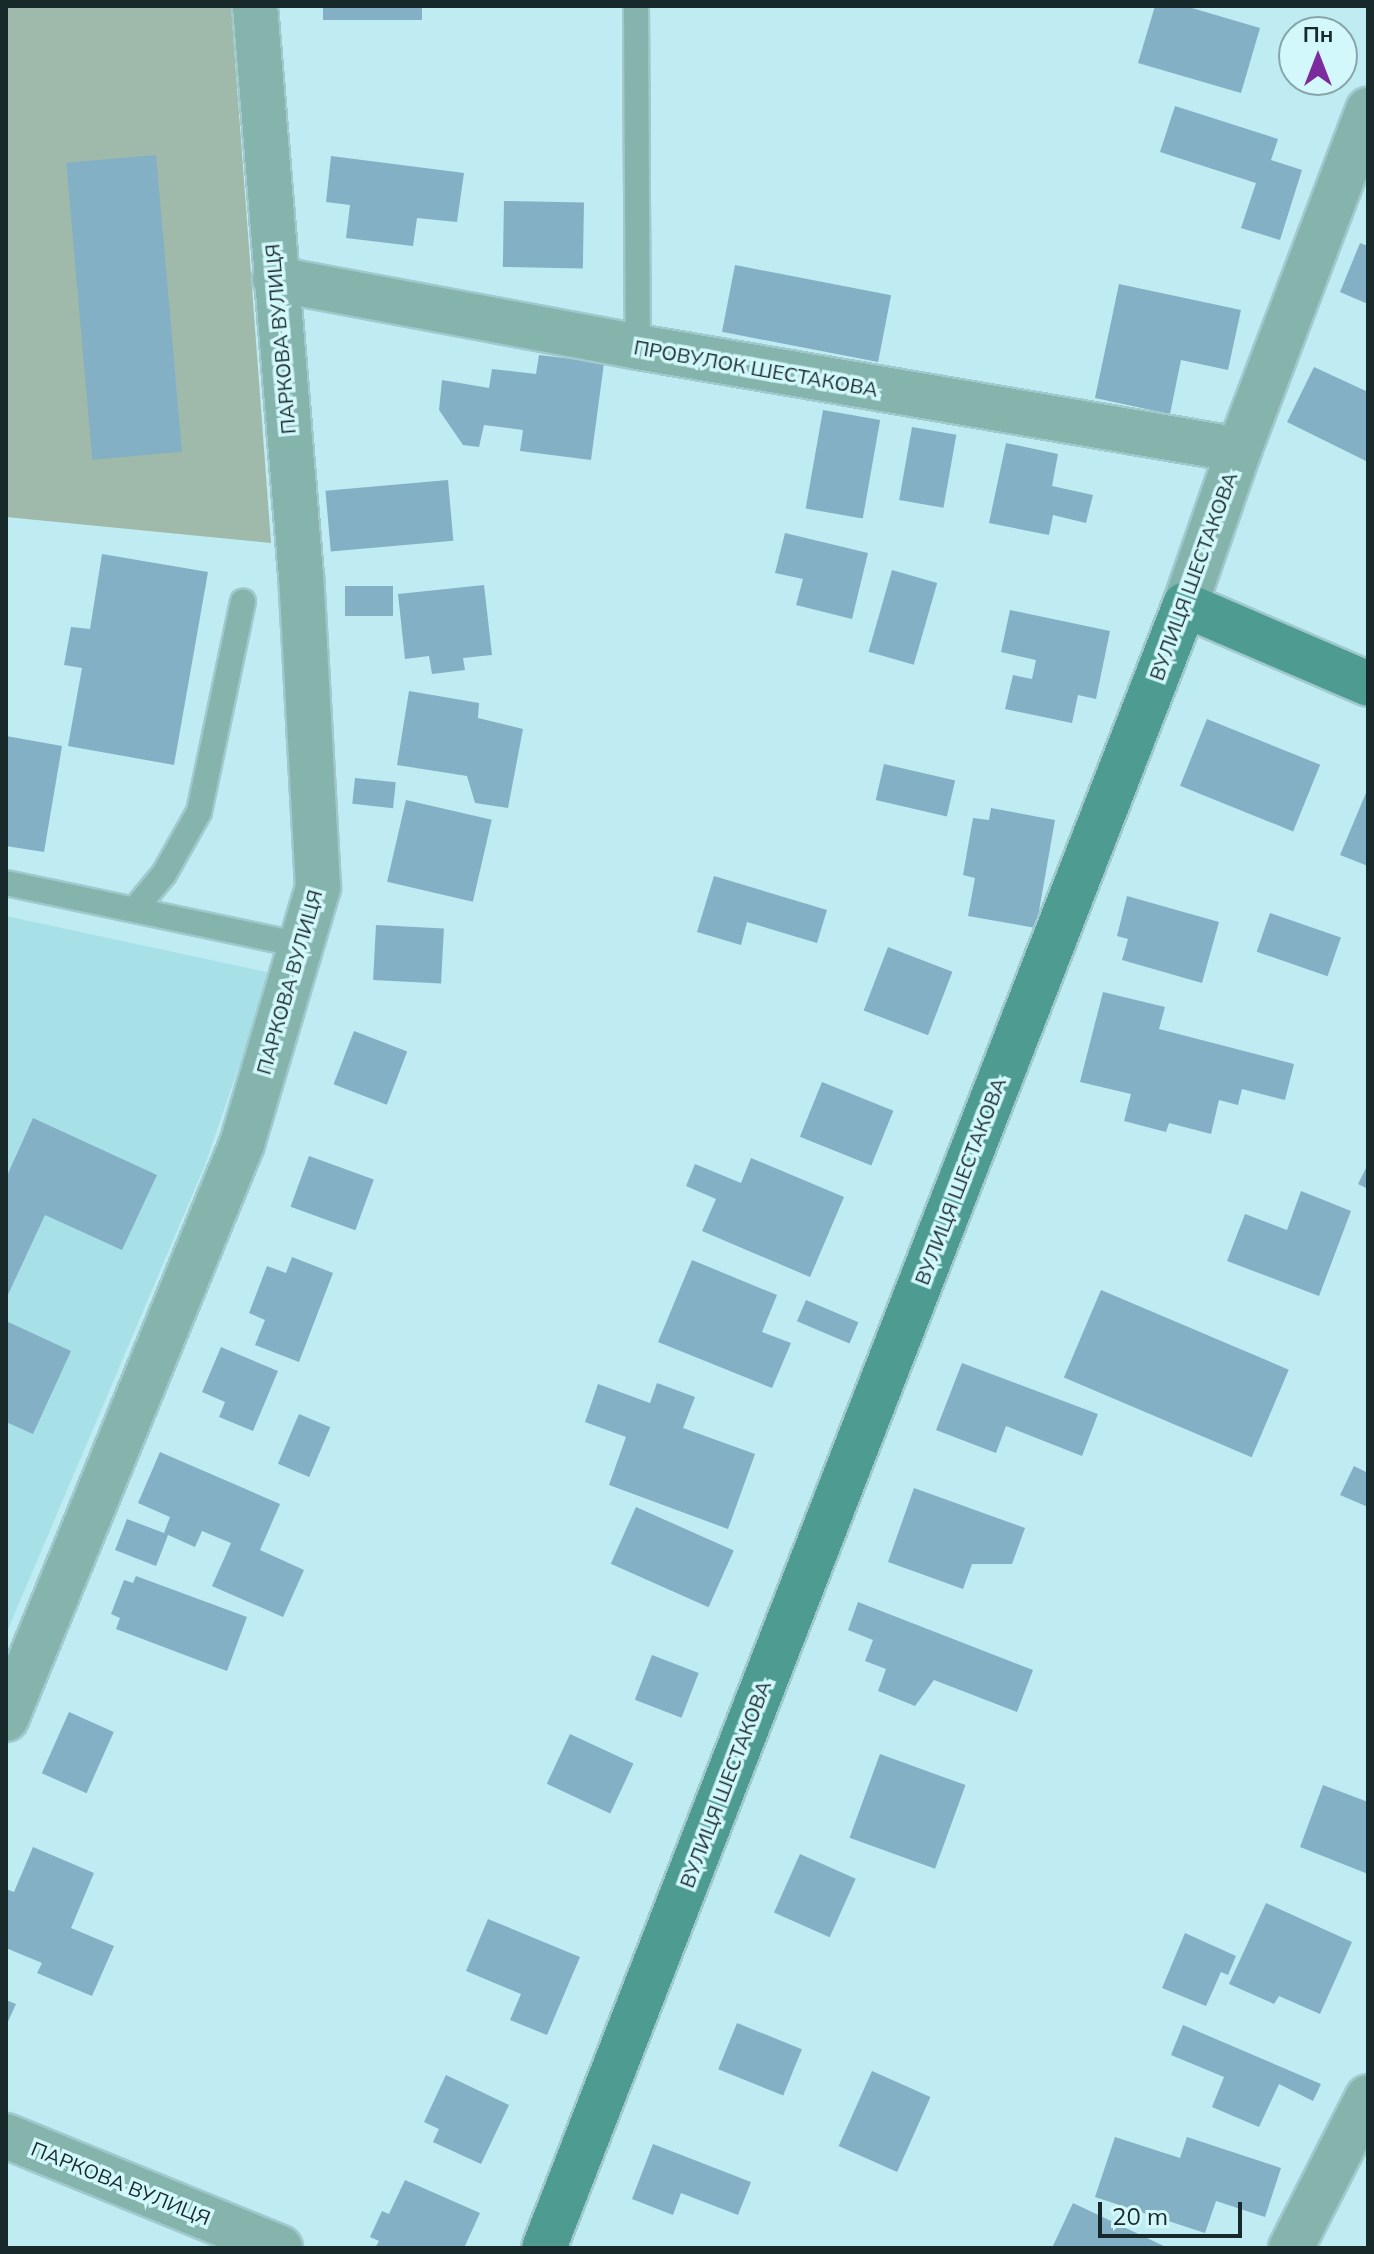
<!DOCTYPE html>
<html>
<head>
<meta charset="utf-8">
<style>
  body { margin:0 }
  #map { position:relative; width:1374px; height:2254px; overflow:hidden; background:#beecf2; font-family:Mulish,sans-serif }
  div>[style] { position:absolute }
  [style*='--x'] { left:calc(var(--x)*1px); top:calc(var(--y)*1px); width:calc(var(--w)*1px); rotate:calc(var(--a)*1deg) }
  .built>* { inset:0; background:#a8e0e7 }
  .green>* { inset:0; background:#9fb9ab }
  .building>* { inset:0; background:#83b0c4; transform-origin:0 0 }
  .roads { filter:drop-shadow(2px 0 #a0c9ce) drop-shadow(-2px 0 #a0c9ce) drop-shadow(0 2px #a0c9ce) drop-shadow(0 -2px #a0c9ce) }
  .lane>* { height:24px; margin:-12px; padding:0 12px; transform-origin:12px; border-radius:12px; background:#84b4ac }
  .street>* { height:44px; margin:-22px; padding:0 22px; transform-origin:22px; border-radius:22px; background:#84b4ac }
  .secondary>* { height:44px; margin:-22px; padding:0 22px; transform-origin:22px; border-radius:22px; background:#4e9c91 }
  span { translate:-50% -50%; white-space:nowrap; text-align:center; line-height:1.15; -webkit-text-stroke:7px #d3f8fc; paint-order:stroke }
  .street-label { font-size:20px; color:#17292b }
  .frame { position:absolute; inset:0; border:8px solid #17292b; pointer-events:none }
  .north { position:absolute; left:1278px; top:16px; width:80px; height:80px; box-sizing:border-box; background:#d3f8fc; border:2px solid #88a5a8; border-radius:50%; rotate:0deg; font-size:22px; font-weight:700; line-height:32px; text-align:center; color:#17292b }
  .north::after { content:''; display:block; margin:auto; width:28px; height:36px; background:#7b2b9c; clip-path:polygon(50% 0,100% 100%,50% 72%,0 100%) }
  .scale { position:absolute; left:1098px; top:2202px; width:144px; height:36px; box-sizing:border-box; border:4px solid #17292b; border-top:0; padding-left:10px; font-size:24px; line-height:28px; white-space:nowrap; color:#17292b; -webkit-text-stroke:6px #d3f8fc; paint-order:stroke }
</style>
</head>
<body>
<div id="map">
  <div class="built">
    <div style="clip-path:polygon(6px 916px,271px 973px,205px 1165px,6px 1634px)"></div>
  </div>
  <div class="green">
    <div style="clip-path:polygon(6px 6px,231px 6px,271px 543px,6px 517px)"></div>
  </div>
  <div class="building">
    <div style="left:323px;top:6px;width:99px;height:14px"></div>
    <div style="clip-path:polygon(1155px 6px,1185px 6px,1260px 28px,1241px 93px,1138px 63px)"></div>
    <div style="clip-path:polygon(1175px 106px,1278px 139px,1271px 160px,1302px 170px,1280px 240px,1241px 228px,1256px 183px,1160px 152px)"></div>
    <div style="left:156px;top:155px;width:298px;height:90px;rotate:85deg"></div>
    <div style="clip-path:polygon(331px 156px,464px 173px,457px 222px,417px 218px,413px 246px,346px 238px,350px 205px,326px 202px)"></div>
    <div style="left:504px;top:201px;width:80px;height:66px;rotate:1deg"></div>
    <div style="clip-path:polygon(1360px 243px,1368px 246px,1368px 304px,1340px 292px)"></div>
    <div style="left:735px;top:265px;width:159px;height:68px;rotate:11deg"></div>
    <div style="clip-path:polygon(1119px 284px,1241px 310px,1228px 370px,1181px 360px,1170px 414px,1095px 398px)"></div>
    <div style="clip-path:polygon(539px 355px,604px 363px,591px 460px,520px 451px,523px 430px,484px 425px,479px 447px,463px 445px,439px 410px,442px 380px,489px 388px,492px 369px,536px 374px)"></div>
    <div style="clip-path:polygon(1314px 367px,1368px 392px,1368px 462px,1287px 422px)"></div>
    <div style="left:823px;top:410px;width:58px;height:100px;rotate:10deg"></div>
    <div style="left:912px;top:427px;width:45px;height:74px;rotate:10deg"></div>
    <div style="clip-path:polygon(1006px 443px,1058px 454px,1052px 486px,1093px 495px,1086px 523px,1053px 515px,1049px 535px,989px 523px)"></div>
    <div style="left:448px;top:480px;width:61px;height:123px;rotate:85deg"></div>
    <div style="clip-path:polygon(785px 533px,868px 553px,852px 619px,796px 605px,803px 579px,775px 573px)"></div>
    <div style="clip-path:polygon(102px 554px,208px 572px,174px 765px,68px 746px,82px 668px,64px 665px,71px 627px,90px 629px)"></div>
    <div style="left:892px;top:570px;width:47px;height:85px;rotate:16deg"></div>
    <div style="clip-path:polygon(484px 585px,492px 655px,463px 658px,465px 670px,432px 674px,429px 656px,405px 659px,398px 594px)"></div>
    <div style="left:393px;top:586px;width:30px;height:48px;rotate:90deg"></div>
    <div style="clip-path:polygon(1010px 610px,1110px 631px,1096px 699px,1078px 695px,1072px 723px,1005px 709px,1013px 675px,1032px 679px,1036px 660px,1001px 652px)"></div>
    <div style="clip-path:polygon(409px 691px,479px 703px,478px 718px,523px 729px,508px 808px,475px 803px,467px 776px,397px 765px)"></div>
    <div style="left:1207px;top:719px;width:122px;height:72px;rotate:22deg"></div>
    <div style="clip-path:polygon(6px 736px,62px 746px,44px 852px,6px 846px)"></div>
    <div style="left:884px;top:764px;width:73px;height:37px;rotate:13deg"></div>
    <div style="left:355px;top:778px;width:41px;height:26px;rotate:6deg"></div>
    <div style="clip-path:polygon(1368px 788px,1368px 866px,1340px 855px)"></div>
    <div style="left:406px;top:800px;width:88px;height:84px;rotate:13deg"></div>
    <div style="clip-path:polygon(991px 808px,1055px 820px,1036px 928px,968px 916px,975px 878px,963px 875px,973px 818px,989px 820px)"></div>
    <div style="clip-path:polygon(714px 876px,827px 910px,817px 943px,747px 922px,741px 945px,697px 932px)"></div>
    <div style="clip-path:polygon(1127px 896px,1219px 922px,1202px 983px,1122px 960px,1128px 939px,1117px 936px)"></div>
    <div style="left:1270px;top:913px;width:75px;height:41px;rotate:19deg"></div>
    <div style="left:376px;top:925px;width:68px;height:55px;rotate:3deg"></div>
    <div style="left:888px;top:947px;width:69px;height:68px;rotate:21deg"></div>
    <div style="clip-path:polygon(1103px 992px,1165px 1007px,1159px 1029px,1294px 1064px,1285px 1100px,1242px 1089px,1238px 1105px,1219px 1100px,1211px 1134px,1169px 1123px,1166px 1132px,1124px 1121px,1131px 1094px,1080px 1082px)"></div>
    <div style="left:354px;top:1031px;width:57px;height:57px;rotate:21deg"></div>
    <div style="left:822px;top:1082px;width:77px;height:59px;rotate:22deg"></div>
    <div style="clip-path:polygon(33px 1118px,157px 1175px,122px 1250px,45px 1215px,6px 1299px,6px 1178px)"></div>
    <div style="left:309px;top:1156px;width:69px;height:54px;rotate:20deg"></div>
    <div style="clip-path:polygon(751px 1158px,844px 1197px,810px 1277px,702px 1231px,716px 1199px,686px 1186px,695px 1164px,741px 1183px)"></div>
    <div style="clip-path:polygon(1368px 1164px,1368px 1189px,1358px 1184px)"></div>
    <div style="clip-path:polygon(1301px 1191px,1351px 1211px,1319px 1296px,1227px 1261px,1245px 1214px,1287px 1230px)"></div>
    <div style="clip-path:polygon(292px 1257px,333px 1273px,299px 1362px,255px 1345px,265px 1320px,249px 1313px,267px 1266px,286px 1273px)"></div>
    <div style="clip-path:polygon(692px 1260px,777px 1295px,762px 1332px,791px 1343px,772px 1388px,658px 1342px)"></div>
    <div style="left:1101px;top:1290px;width:204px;height:95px;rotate:23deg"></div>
    <div style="left:806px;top:1300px;width:57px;height:23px;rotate:23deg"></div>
    <div style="clip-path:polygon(6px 1321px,71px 1351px,33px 1434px,6px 1422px)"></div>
    <div style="clip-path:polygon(221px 1347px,278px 1371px,253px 1431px,219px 1417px,225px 1402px,202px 1392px)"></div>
    <div style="clip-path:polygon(962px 1363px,1098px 1414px,1082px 1456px,1006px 1426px,996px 1453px,936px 1430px)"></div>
    <div style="clip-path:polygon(657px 1383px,695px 1397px,683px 1428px,755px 1454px,728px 1529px,609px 1485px,626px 1437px,585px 1422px,598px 1384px,650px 1403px)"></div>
    <div style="left:299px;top:1414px;width:34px;height:54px;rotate:23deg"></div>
    <div style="clip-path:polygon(160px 1452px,280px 1504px,260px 1550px,304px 1570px,283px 1617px,212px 1586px,231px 1543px,202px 1531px,195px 1547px,168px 1535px,156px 1566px,115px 1550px,127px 1519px,164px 1533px,170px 1517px,138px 1503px)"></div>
    <div style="clip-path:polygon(1354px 1466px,1368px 1473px,1368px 1507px,1340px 1495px)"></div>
    <div style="clip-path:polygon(914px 1488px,1025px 1528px,1012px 1564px,972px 1564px,963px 1589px,888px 1562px)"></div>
    <div style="left:636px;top:1507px;width:107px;height:62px;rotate:24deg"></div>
    <div style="clip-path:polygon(136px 1576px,247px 1617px,227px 1671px,116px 1629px,120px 1618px,111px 1614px,124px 1580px,133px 1583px)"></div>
    <div style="clip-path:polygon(858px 1602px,1033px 1670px,1017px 1712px,934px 1680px,915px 1706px,878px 1691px,886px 1669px,865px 1661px,873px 1640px,848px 1630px)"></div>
    <div style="left:652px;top:1655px;width:50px;height:48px;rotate:21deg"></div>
    <div style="left:69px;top:1712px;width:49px;height:67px;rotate:24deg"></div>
    <div style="left:570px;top:1734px;width:70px;height:55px;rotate:25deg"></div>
    <div style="left:880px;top:1754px;width:91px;height:89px;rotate:20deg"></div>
    <div style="clip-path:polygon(1323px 1785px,1368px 1802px,1368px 1874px,1300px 1847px)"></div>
    <div style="clip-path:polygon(33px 1847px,94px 1873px,71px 1928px,114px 1946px,92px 1996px,37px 1973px,42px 1963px,6px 1948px,6px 1889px,14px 1892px)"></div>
    <div style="left:800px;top:1854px;width:61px;height:64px;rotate:24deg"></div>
    <div style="clip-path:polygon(1266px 1903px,1352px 1942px,1320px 2014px,1279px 1996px,1274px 2004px,1229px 1984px)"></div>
    <div style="clip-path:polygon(488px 1919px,580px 1957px,547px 2035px,510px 2020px,521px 1994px,466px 1971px)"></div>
    <div style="clip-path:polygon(1185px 1933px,1236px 1956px,1228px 1975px,1221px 1972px,1206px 2006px,1162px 1988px)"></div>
    <div style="clip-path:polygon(6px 2000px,16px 2004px,6px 2026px)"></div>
    <div style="left:737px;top:2023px;width:70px;height:50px;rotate:22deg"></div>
    <div style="clip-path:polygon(1183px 2025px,1321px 2084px,1313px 2101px,1279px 2084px,1259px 2127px,1212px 2107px,1224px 2077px,1171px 2055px)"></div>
    <div style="left:872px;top:2071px;width:64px;height:82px;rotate:24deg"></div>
    <div style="clip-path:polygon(446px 2075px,509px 2105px,481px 2164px,433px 2142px,439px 2129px,424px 2122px)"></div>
    <div style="clip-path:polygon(1115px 2137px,1180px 2158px,1187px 2137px,1281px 2168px,1265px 2217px,1216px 2201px,1205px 2233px,1095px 2197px)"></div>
    <div style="clip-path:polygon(653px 2144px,751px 2182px,738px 2215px,681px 2193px,673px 2215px,632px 2199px)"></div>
    <div style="clip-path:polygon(405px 2180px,480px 2213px,464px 2248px,375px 2248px,379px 2241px,370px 2237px,382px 2211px,389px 2214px)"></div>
    <div style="clip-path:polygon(1073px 2203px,1168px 2248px,1052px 2248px)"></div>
  </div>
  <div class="roads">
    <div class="lane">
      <div style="--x:636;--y:6;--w:341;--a:89.7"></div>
      <div style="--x:6;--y:883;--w:301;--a:11.9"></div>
      <div style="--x:135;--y:909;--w:45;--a:-50.4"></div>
      <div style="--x:164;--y:874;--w:71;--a:-60.6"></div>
      <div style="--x:199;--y:812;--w:215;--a:-78.2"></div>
    </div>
    <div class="street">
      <div style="--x:275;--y:279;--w:369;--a:10.6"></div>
      <div style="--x:638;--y:347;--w:610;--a:9.72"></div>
      <div style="--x:1185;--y:605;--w:164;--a:-70.8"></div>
      <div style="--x:1239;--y:450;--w:364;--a:-69.2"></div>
      <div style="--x:6;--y:1719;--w:622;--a:-67.69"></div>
      <div style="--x:242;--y:1144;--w:268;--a:-73.5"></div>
      <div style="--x:318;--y:887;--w:311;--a:-93.1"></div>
      <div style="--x:301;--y:576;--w:572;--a:-94.61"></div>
      <div style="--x:6;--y:2136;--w:296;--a:22.2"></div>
      <div style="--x:1291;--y:2248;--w:169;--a:-63"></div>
    </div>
    <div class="secondary">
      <div style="--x:544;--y:2248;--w:1764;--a:-68.69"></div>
      <div style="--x:1185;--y:605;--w:199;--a:23.3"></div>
    </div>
  </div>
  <div class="street-label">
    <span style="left:280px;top:339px;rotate:-95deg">ПАРКОВА ВУЛИЦЯ</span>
    <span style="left:756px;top:368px;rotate:10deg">ПРОВУЛОК ШЕСТАКОВА</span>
    <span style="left:1193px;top:576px;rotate:-70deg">ВУЛИЦЯ ШЕСТАКОВА</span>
    <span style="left:289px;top:982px;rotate:-74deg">ПАРКОВА ВУЛИЦЯ</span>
    <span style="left:960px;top:1181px;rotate:-69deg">ВУЛИЦЯ ШЕСТАКОВА</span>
    <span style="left:725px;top:1784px;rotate:-69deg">ВУЛИЦЯ ШЕСТАКОВА</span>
    <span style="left:121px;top:2183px;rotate:22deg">ПАРКОВА ВУЛИЦЯ</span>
  </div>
  <div class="frame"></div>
  <div class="north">Пн</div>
  <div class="scale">20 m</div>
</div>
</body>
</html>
